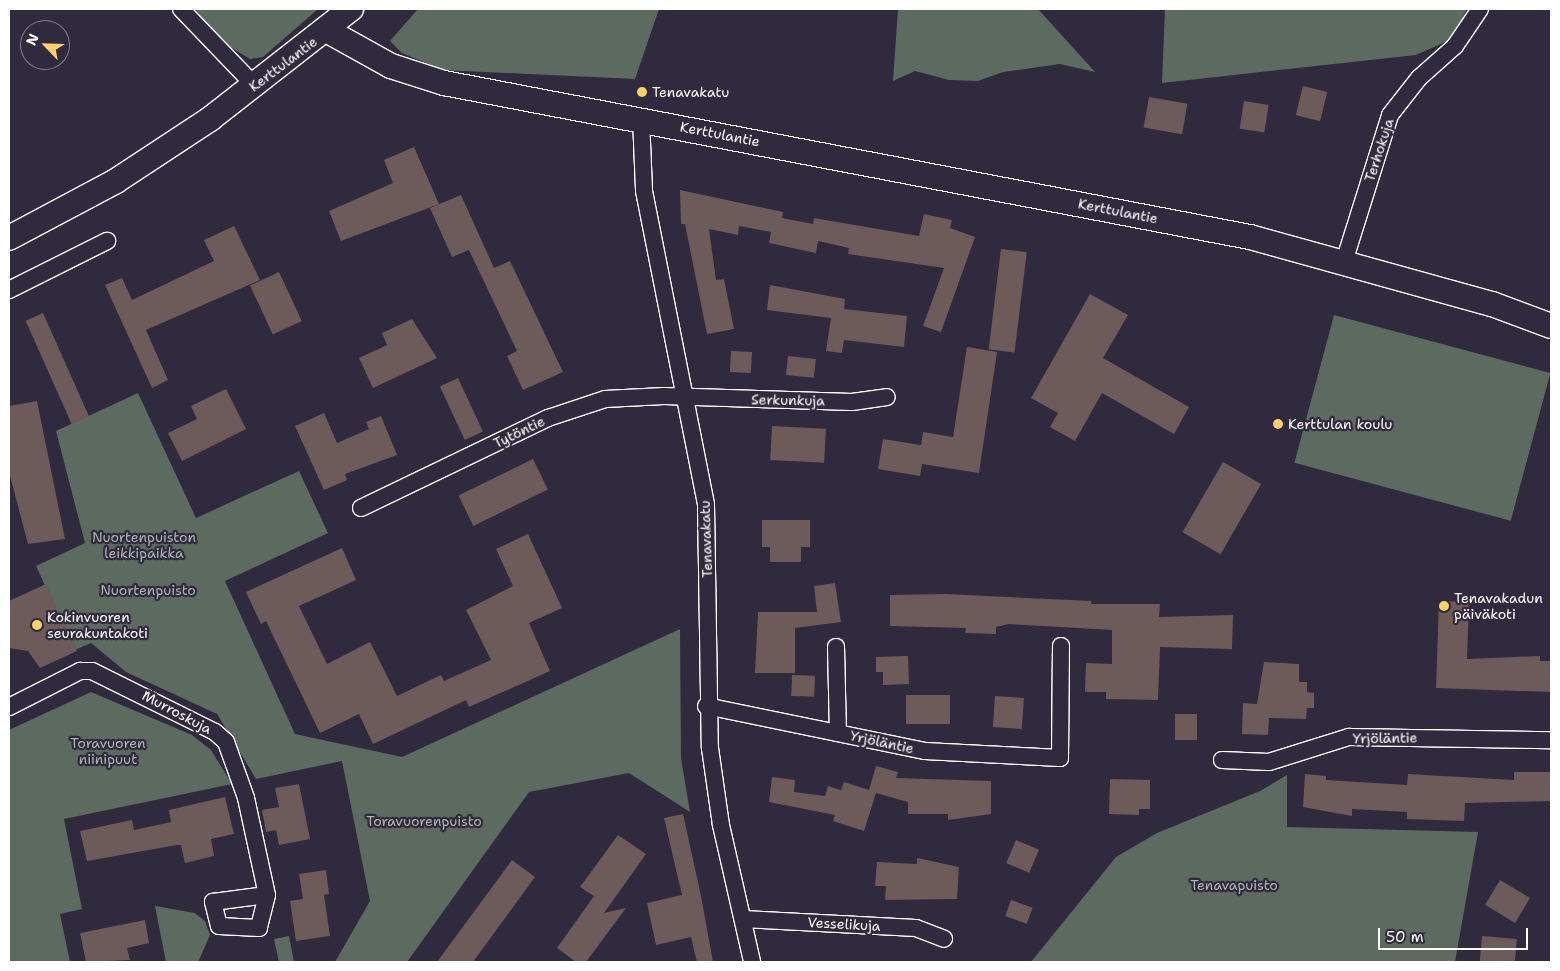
<!DOCTYPE html>
<html>
<head>
<meta charset="utf-8">
<style>
  body { margin:0 }
  #map { position:relative; width:1560px; height:971px; overflow:hidden; background:#2f2a3d; font-family:"Shantell Sans",sans-serif }
  div>[style] { position:absolute }
  [style*='--x'] { left:calc(var(--x)*1px); top:calc(var(--y)*1px); width:calc(var(--w)*1px); rotate:calc(var(--a)*1deg) }
  .green>* { inset:0; background:#5d6a5f; transform-origin:0 0 }
  .building>* { inset:0; background:#6c5b59; transform-origin:0 0 }
  .roads { filter:drop-shadow(1px 0 #fff) drop-shadow(-1px 0 #fff) drop-shadow(0 1px #fff) drop-shadow(0 -1px #fff) }
  .street>* { height:16px; margin:-8px; padding:0 8px; transform-origin:8px; border-radius:8px; background:#2f2a3d }
  .secondary>* { height:24px; margin:-12px; padding:0 12px; transform-origin:12px; border-radius:12px; background:#2f2a3d }
  .dots>* { width:14px; height:14px; translate:-50% -50%; box-sizing:border-box; border:2px solid #2f2a3d; border-radius:50% }
  span { translate:-50% -50%; white-space:nowrap; text-align:center; line-height:1.15; -webkit-text-stroke:4.5px #2f2a3d; paint-order:stroke }
  .street-label { font-size:14px; color:#fff }
  .poi-label { font-size:14px; color:#fff }
  .left { translate:0 -50%; text-align:left }
  .park-label { font-size:14px; color:#aeb4af }
  .frame { position:absolute; inset:0; border:10px solid #fff; pointer-events:none }
  .north { position:absolute; left:20px; top:20px; width:50px; height:50px; box-sizing:border-box; background:#2f2a3d; border:1px solid #827f8b; border-radius:50%; rotate:294deg; font-size:14px; font-weight:700; line-height:20px; text-align:center; color:#fff }
  .north::after { content:''; display:block; margin:auto; width:18px; height:22px; background:#ffd166; clip-path:polygon(50% 0,100% 100%,50% 72%,0 100%) }
  .scale { position:absolute; left:1378px; top:928px; width:150px; height:22px; box-sizing:border-box; border:2px solid #fff; border-top:0; padding-left:6px; font-size:15px; line-height:18px; white-space:nowrap; color:#fff; -webkit-text-stroke:4px #2f2a3d; paint-order:stroke }
</style>
</head>
<body>
<div id="map">
  <div class="green">
    <div style="clip-path:polygon(194px 9px,318px 9px,263px 57px,250px 59px,227px 45px)"></div>
    <div style="clip-path:polygon(418px 9px,659px 9px,635px 79px,443px 70px,402px 53px,390px 41px)"></div>
    <div style="clip-path:polygon(898px 9px,1038px 9px,1095px 72px,1060px 64px,1003px 72px,978px 81px,949px 80px,915px 71px,893px 81px)"></div>
    <div style="clip-path:polygon(1165px 9px,1467px 9px,1452px 39px,1416px 55px,1162px 83px)"></div>
    <div style="left:1334px;top:315px;width:224px;height:153px;rotate:15deg"></div>
    <div style="clip-path:polygon(138px 393px,196px 518px,299px 471px,328px 533px,225px 581px,295px 734px,402px 757px,680px 629px,681px 758px,690px 812px,629px 773px,529px 792px,407px 962px,335px 962px,370px 901px,342px 761px,256px 779px,217px 714px,126px 672px,91px 643px,75px 650px,36px 566px,85px 543px,56px 431px)"></div>
    <div style="clip-path:polygon(91px 692px,192px 735px,211px 750px,232px 784px,64px 819px,82px 909px,60px 914px,70px 962px,9px 962px,9px 730px)"></div>
    <div style="clip-path:polygon(1287px 775px,1287px 827px,1478px 832px,1455px 962px,1031px 962px,1116px 857px,1157px 833px,1260px 791px)"></div>
    <div style="clip-path:polygon(155px 906px,195px 913px,205px 921px,210px 935px,198px 962px,166px 962px)"></div>
    <div style="clip-path:polygon(289px 936px,294px 962px,279px 962px,274px 939px)"></div>
  </div>
  <div class="building">
    <div style="left:1303px;top:86px;width:25px;height:30px;rotate:14deg"></div>
    <div style="left:1149px;top:97px;width:39px;height:31px;rotate:10deg"></div>
    <div style="left:1244px;top:101px;width:25px;height:28px;rotate:9deg"></div>
    <div style="clip-path:polygon(414px 147px,439px 204px,341px 241px,329px 211px,393px 183px,384px 160px)"></div>
    <div style="clip-path:polygon(680px 190px,783px 212px,782px 218px,813px 224px,814px 218px,919px 236px,924px 214px,952px 220px,950px 228px,975px 237px,941px 332px,923px 326px,944px 268px,848px 254px,849px 248px,818px 241px,816px 253px,769px 243px,771px 232px,739px 226px,738px 235px,709px 229px,716px 280px,724px 279px,734px 329px,707px 334px,685px 224px,681px 224px)"></div>
    <div style="clip-path:polygon(461px 195px,494px 268px,510px 261px,563px 372px,523px 390px,507px 356px,517px 351px,469px 250px,452px 257px,430px 208px)"></div>
    <div style="clip-path:polygon(234px 226px,260px 280px,146px 330px,168px 380px,152px 388px,105px 285px,122px 278px,132px 300px,214px 261px,204px 240px)"></div>
    <div style="left:1001px;top:249px;width:26px;height:101px;rotate:7deg"></div>
    <div style="left:279px;top:272px;width:54px;height:32px;rotate:65deg"></div>
    <div style="clip-path:polygon(770px 285px,845px 299px,844px 309px,907px 316px,904px 347px,844px 340px,842px 353px,826px 351px,831px 318px,767px 310px)"></div>
    <div style="clip-path:polygon(1090px 294px,1128px 315px,1103px 358px,1189px 407px,1174px 434px,1102px 393px,1075px 441px,1050px 427px,1058px 413px,1031px 398px)"></div>
    <div style="left:43px;top:313px;width:113px;height:19px;rotate:66deg"></div>
    <div style="clip-path:polygon(412px 319px,437px 358px,373px 388px,359px 358px,387px 345px,382px 333px)"></div>
    <div style="clip-path:polygon(967px 347px,997px 352px,979px 473px,922px 464px,920px 476px,878px 469px,883px 439px,921px 445px,923px 432px,953px 437px)"></div>
    <div style="left:731px;top:351px;width:21px;height:21px;rotate:3deg"></div>
    <div style="left:788px;top:356px;width:28px;height:19px;rotate:6deg"></div>
    <div style="left:458px;top:378px;width:59px;height:20px;rotate:65deg"></div>
    <div style="clip-path:polygon(226px 389px,246px 429px,182px 461px,168px 433px,197px 419px,191px 406px)"></div>
    <div style="clip-path:polygon(37px 401px,65px 539px,28px 544px,9px 472px,9px 406px)"></div>
    <div style="clip-path:polygon(324px 413px,337px 443px,369px 429px,366px 422px,381px 416px,397px 455px,345px 474px,347px 480px,324px 490px,295px 426px)"></div>
    <div style="left:772px;top:426px;width:54px;height:34px;rotate:3deg"></div>
    <div style="left:533px;top:459px;width:34px;height:83px;rotate:64deg"></div>
    <div style="left:1223px;top:462px;width:44px;height:81px;rotate:30deg"></div>
    <div style="clip-path:polygon(762px 520px,810px 520px,810px 547px,801px 547px,801px 562px,770px 562px,770px 547px,762px 547px)"></div>
    <div style="clip-path:polygon(528px 534px,562px 608px,529px 623px,550px 671px,469px 707px,466px 700px,373px 744px,359px 714px,320px 733px,266px 621px,261px 624px,246px 592px,342px 548px,356px 580px,299px 606px,327px 664px,370px 642px,397px 696px,441px 675px,444px 681px,491px 660px,466px 610px,513px 586px,496px 549px)"></div>
    <div style="clip-path:polygon(835px 583px,841px 622px,795px 628px,795px 673px,755px 673px,758px 612px,817px 612px,814px 586px)"></div>
    <div style="clip-path:polygon(46px 584px,77px 651px,40px 668px,28px 651px,9px 648px,9px 601px)"></div>
    <div style="clip-path:polygon(946px 594px,1091px 601px,1091px 604px,1160px 604px,1159px 617px,1233px 615px,1232px 649px,1160px 647px,1158px 700px,1106px 699px,1106px 692px,1085px 692px,1086px 663px,1112px 664px,1112px 630px,1009px 624px,996px 627px,996px 634px,965px 633px,966px 628px,890px 626px,890px 595px)"></div>
    <div style="clip-path:polygon(1439px 601px,1469px 602px,1467px 659px,1540px 656px,1540px 661px,1551px 661px,1551px 692px,1436px 688px)"></div>
    <div style="clip-path:polygon(908px 656px,909px 684px,883px 685px,883px 672px,876px 672px,876px 657px)"></div>
    <div style="clip-path:polygon(1264px 662px,1299px 664px,1299px 682px,1307px 682px,1307px 692px,1314px 693px,1314px 708px,1307px 708px,1306px 719px,1269px 718px,1268px 735px,1242px 734px,1243px 703px,1257px 704px)"></div>
    <div style="left:792px;top:675px;width:23px;height:21px;rotate:2deg"></div>
    <div style="left:906px;top:695px;width:44px;height:29px"></div>
    <div style="left:995px;top:696px;width:29px;height:31px;rotate:4deg"></div>
    <div style="left:1175px;top:714px;width:22px;height:26px"></div>
    <div style="clip-path:polygon(876px 766px,898px 772px,896px 778px,991px 781px,991px 814px,948px 820px,948px 814px,908px 814px,908px 802px,876px 793px,864px 831px,833px 821px,835px 815px,769px 802px,772px 777px,795px 780px,794px 792px,825px 796px,828px 786px,841px 790px,844px 782px,869px 790px)"></div>
    <div style="clip-path:polygon(1514px 772px,1551px 772px,1551px 801px,1465px 803px,1464px 821px,1407px 819px,1407px 812px,1352px 809px,1352px 816px,1303px 807px,1305px 774px,1326px 776px,1326px 780px,1407px 785px,1408px 774px,1514px 780px)"></div>
    <div style="clip-path:polygon(1110px 779px,1150px 780px,1150px 809px,1139px 809px,1139px 815px,1109px 814px)"></div>
    <div style="clip-path:polygon(299px 784px,310px 839px,279px 845px,276px 830px,266px 832px,262px 810px,279px 807px,275px 788px)"></div>
    <div style="clip-path:polygon(225px 797px,234px 834px,211px 839px,214px 856px,185px 863px,181px 845px,177px 845px,87px 861px,80px 831px,132px 820px,134px 830px,171px 822px,169px 810px)"></div>
    <div style="clip-path:polygon(683px 814px,701px 896px,713px 962px,697px 962px,691px 937px,656px 945px,647px 903px,682px 895px,664px 818px)"></div>
    <div style="clip-path:polygon(618px 835px,646px 854px,604px 913px,626px 908px,586px 962px,576px 962px,557px 948px,594px 896px,580px 887px)"></div>
    <div style="left:1016px;top:840px;width:25px;height:25px;rotate:23deg"></div>
    <div style="clip-path:polygon(917px 858px,959px 867px,957px 899px,885px 900px,886px 886px,875px 886px,877px 862px,917px 864px)"></div>
    <div style="clip-path:polygon(512px 860px,535px 877px,473px 962px,437px 962px)"></div>
    <div style="clip-path:polygon(326px 870px,329px 894px,324px 895px,330px 936px,296px 941px,290px 901px,303px 899px,299px 874px)"></div>
    <div style="left:1500px;top:880px;width:35px;height:29px;rotate:31deg"></div>
    <div style="left:1011px;top:900px;width:23px;height:17px;rotate:20deg"></div>
    <div style="clip-path:polygon(145px 920px,149px 943px,127px 948px,130px 960px,86px 962px,80px 933px)"></div>
    <div style="left:1482px;top:936px;width:35px;height:26px;rotate:5deg"></div>
  </div>
  <div class="roads">
    <div class="street">
      <div style="--x:181;--y:9;--w:107;--a:46.1"></div>
      <div style="--x:641;--y:118;--w:73;--a:87.6"></div>
      <div style="--x:644;--y:191;--w:320;--a:78.8"></div>
      <div style="--x:706;--y:505;--w:243;--a:89.1"></div>
      <div style="--x:710;--y:748;--w:78;--a:81.9"></div>
      <div style="--x:721;--y:825;--w:140;--a:77.2"></div>
      <div style="--x:1344;--y:262;--w:154;--a:-72.6"></div>
      <div style="--x:1390;--y:115;--w:47;--a:-51.9"></div>
      <div style="--x:1419;--y:78;--w:48;--a:-41.6"></div>
      <div style="--x:1455;--y:46;--w:45;--a:-56"></div>
      <div style="--x:9;--y:290;--w:110;--a:-26.6"></div>
      <div style="--x:361;--y:508;--w:208;--a:-25.7"></div>
      <div style="--x:548;--y:418;--w:60;--a:-18.4"></div>
      <div style="--x:605;--y:399;--w:59;--a:-2.9"></div>
      <div style="--x:664;--y:396;--w:188;--a:1.8"></div>
      <div style="--x:852;--y:402;--w:35;--a:-8"></div>
      <div style="--x:836;--y:647;--w:86;--a:88.7"></div>
      <div style="--x:706;--y:706;--w:224;--a:11.6"></div>
      <div style="--x:925;--y:751;--w:135;--a:3"></div>
      <div style="--x:1060;--y:758;--w:112;--a:-89.5"></div>
      <div style="--x:9;--y:707;--w:80;--a:-26.9"></div>
      <div style="--x:80;--y:671;--w:12;--a:0"></div>
      <div style="--x:92;--y:671;--w:137;--a:26.4"></div>
      <div style="--x:215;--y:732;--w:15;--a:42"></div>
      <div style="--x:226;--y:742;--w:59;--a:70.3"></div>
      <div style="--x:246;--y:798;--w:99;--a:77.8"></div>
      <div style="--x:267;--y:895;--w:34;--a:104"></div>
      <div style="--x:259;--y:928;--w:40;--a:-177.1"></div>
      <div style="--x:219;--y:926;--w:25;--a:-104"></div>
      <div style="--x:213;--y:902;--w:54;--a:-7.4"></div>
      <div style="--x:1222;--y:760;--w:47;--a:2.4"></div>
      <div style="--x:1269;--y:762;--w:84;--a:-17.4"></div>
      <div style="--x:1349;--y:737;--w:202;--a:0.9"></div>
      <div style="--x:743;--y:919;--w:173;--a:3"></div>
      <div style="--x:916;--y:928;--w:30;--a:21"></div>
    </div>
    <div class="secondary">
      <div style="--x:328;--y:31;--w:72;--a:29.1"></div>
      <div style="--x:391;--y:66;--w:56;--a:17.8"></div>
      <div style="--x:444;--y:83;--w:821;--a:10.82"></div>
      <div style="--x:1250;--y:237;--w:251;--a:15.5"></div>
      <div style="--x:1492;--y:304;--w:63;--a:20.4"></div>
      <div style="--x:9;--y:238;--w:121;--a:-28"></div>
      <div style="--x:116;--y:181;--w:113;--a:-33.4"></div>
      <div style="--x:210;--y:119;--w:179;--a:-38"></div>
    </div>
  </div>
  <div class="dots">
    <div style="left:642px;top:92px;background:#ffd166"></div>
    <div style="left:1278px;top:424px;background:#ffd166"></div>
    <div style="left:1444px;top:606px;background:#ffd166"></div>
    <div style="left:37px;top:625px;background:#ffd166"></div>
  </div>
  <div class="street-label">
    <span style="left:283px;top:64px;rotate:-37deg">Kerttulantie</span>
    <span style="left:720px;top:134px;rotate:11deg">Kerttulantie</span>
    <span style="left:1379px;top:150px;rotate:-72deg">Terhokuja</span>
    <span style="left:1118px;top:211px;rotate:11deg">Kerttulantie</span>
    <span style="left:788px;top:400px;rotate:1deg">Serkunkuja</span>
    <span style="left:519px;top:432px;rotate:-26deg">Tytöntie</span>
    <span style="left:706px;top:539px;rotate:-92deg">Tenavakatu</span>
    <span style="left:177px;top:712px;rotate:28deg">Murroskuja</span>
    <span style="left:1385px;top:738px;rotate:-1deg">Yrjöläntie</span>
    <span style="left:882px;top:742px;rotate:12deg">Yrjöläntie</span>
    <span style="left:844px;top:924px;rotate:3deg">Vesselikuja</span>
  </div>
  <div class="poi-label">
    <span class="left" style="left:652px;top:92px">Tenavakatu</span>
    <span class="left" style="left:1288px;top:424px">Kerttulan koulu</span>
    <span class="left" style="left:1454px;top:606px">Tenavakadun<br>päiväkoti</span>
    <span class="left" style="left:47px;top:625px">Kokinvuoren<br>seurakuntakoti</span>
  </div>
  <div class="park-label">
    <span style="left:144px;top:545px">Nuortenpuiston<br>leikkipaikka</span>
    <span style="left:148px;top:590px">Nuortenpuisto</span>
    <span style="left:108px;top:751px">Toravuoren<br>niinipuut</span>
    <span style="left:424px;top:821px">Toravuorenpuisto</span>
    <span style="left:1234px;top:885px">Tenavapuisto</span>
  </div>
  <div class="frame"></div>
  <div class="north">N</div>
  <div class="scale">50 m</div>
</div>
</body>
</html>
